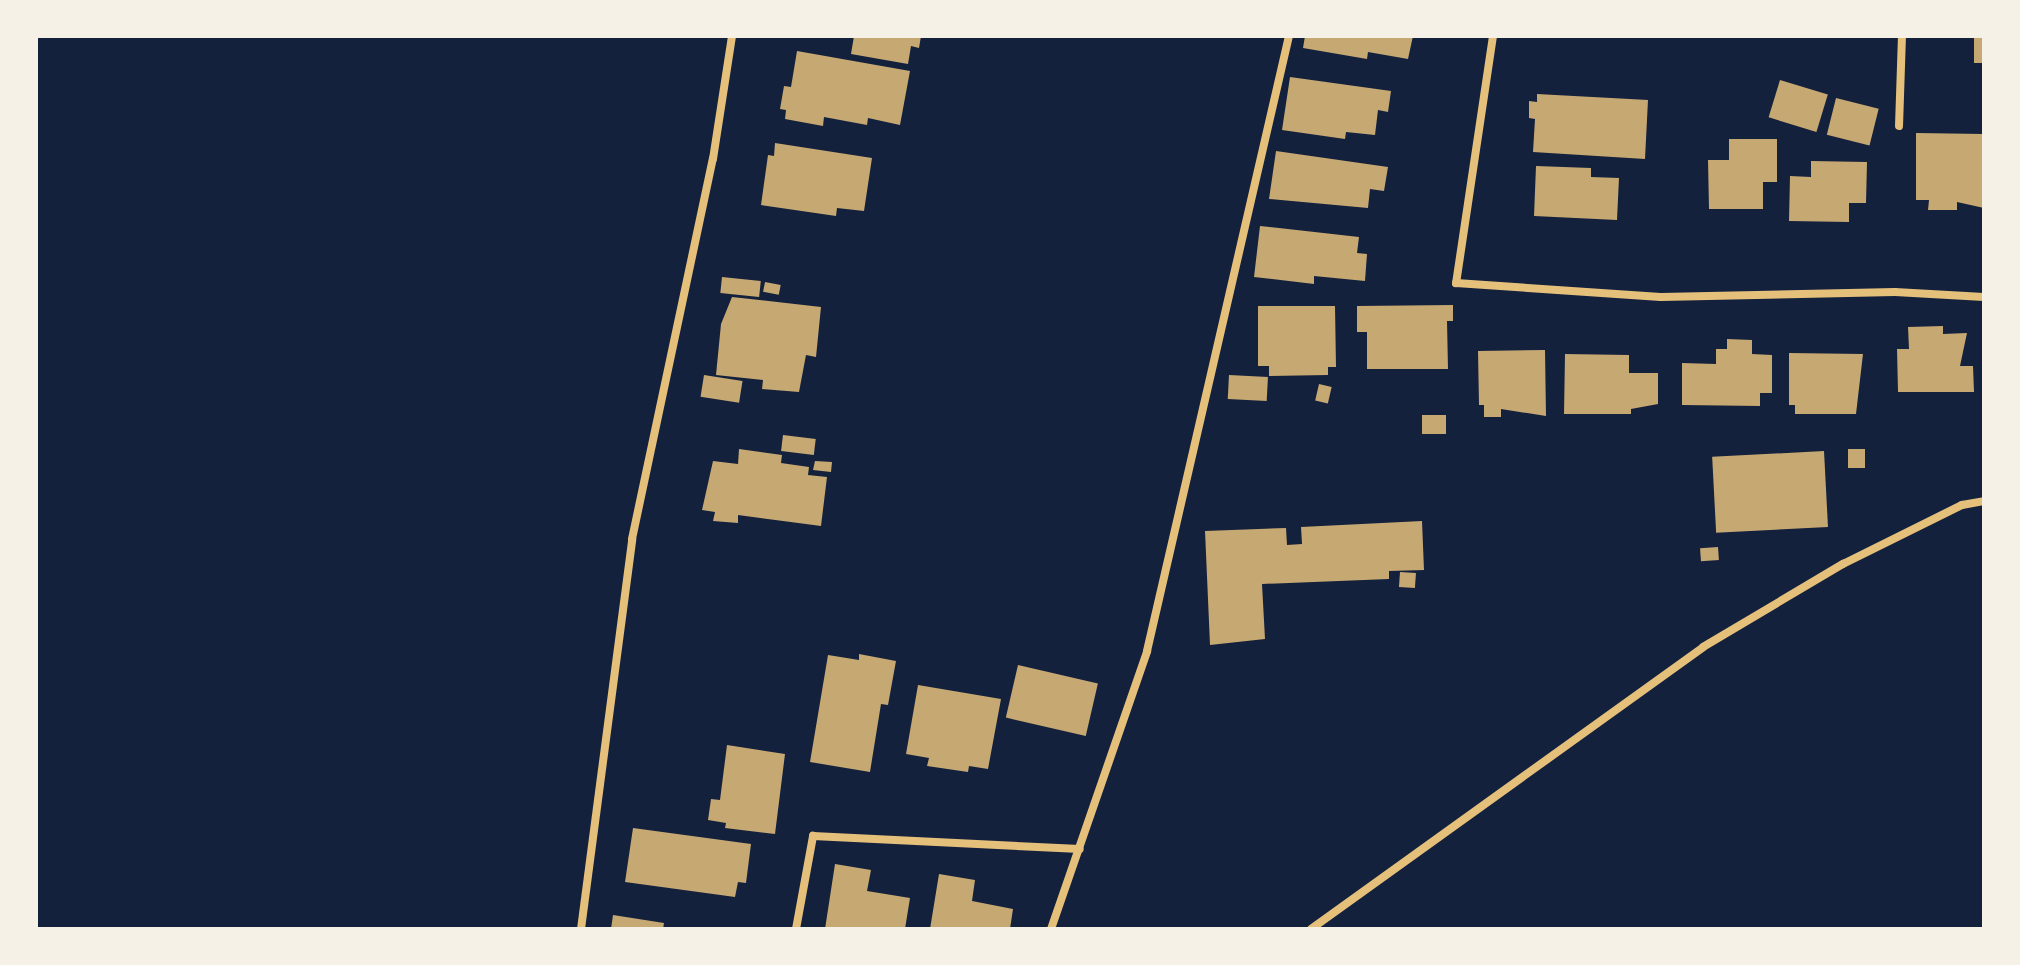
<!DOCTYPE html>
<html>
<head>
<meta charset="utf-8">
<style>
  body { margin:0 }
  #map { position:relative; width:2020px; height:965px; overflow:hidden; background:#14213d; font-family:"Source Serif 4",serif }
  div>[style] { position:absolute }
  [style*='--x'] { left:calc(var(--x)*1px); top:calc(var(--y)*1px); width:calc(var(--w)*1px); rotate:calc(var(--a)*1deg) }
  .building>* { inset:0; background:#c6a872; transform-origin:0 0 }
  .minor>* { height:8px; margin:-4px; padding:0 4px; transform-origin:4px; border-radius:4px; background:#e5c07b }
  span { translate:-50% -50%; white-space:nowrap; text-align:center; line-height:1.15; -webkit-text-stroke:8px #f6f1e7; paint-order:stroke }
  .frame { position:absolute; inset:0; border:38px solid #f6f1e7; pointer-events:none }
</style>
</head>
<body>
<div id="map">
  <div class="building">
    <div style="clip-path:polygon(854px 36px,921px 36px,919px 48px,911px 46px,908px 64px,851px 54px)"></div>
    <div style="clip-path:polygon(1305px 36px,1413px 36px,1408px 59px,1368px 52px,1367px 59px,1303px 48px)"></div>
    <div style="left:1974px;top:36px;width:10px;height:27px"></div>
    <div style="clip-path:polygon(797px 51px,910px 71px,900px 125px,868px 118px,867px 125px,824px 117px,823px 126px,785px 119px,786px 110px,780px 109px,784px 86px,791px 87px)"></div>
    <div style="clip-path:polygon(1290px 77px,1391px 91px,1388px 112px,1378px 110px,1375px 135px,1346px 132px,1345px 139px,1282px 130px)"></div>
    <div style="left:1780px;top:80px;width:50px;height:39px;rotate:17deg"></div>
    <div style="clip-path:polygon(1537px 94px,1648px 100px,1645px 159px,1533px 152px,1535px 119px,1529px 118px,1529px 101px,1537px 102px)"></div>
    <div style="left:1836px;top:98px;width:44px;height:38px;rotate:14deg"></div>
    <div style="clip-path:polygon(1916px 133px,1984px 134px,1984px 208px,1957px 202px,1957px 210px,1928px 210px,1929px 200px,1916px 200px)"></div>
    <div style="clip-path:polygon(1729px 139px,1777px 139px,1777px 182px,1763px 182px,1763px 209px,1709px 209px,1708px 160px,1729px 160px)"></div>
    <div style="clip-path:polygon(775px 143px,872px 158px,864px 211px,837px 208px,836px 216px,761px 205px,768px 155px,774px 156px)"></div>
    <div style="clip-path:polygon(1276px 151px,1388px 167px,1384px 191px,1370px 189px,1368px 208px,1269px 199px)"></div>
    <div style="clip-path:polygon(1811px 161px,1867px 162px,1866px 203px,1849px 203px,1849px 222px,1789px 221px,1790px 176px,1811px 177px)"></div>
    <div style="clip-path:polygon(1536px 166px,1591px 168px,1591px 177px,1619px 178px,1617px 220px,1534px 216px)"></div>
    <div style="clip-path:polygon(1260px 226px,1359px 237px,1357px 253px,1367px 254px,1365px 281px,1314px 276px,1314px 284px,1254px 277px)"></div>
    <div style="left:722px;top:277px;width:39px;height:16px;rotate:6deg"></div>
    <div style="left:765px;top:282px;width:16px;height:10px;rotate:11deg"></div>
    <div style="clip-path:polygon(732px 297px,821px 307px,816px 357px,806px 355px,799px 392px,762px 389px,763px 380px,716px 375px,721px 324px)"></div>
    <div style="clip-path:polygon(1453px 305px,1453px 321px,1447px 321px,1448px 369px,1367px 369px,1367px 332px,1357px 332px,1357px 306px)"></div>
    <div style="clip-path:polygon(1258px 306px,1335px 306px,1336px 367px,1328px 367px,1328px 375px,1269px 376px,1269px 366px,1258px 366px)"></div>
    <div style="clip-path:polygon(1943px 326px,1943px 334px,1967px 333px,1960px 366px,1973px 366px,1974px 392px,1898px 392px,1897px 349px,1909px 349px,1908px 327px)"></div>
    <div style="clip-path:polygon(1727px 339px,1752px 340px,1752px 354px,1772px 355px,1772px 393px,1760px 393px,1760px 406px,1682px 405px,1682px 363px,1716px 364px,1716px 349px,1727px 349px)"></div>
    <div style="clip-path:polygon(1545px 350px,1546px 416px,1501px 409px,1501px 417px,1484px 417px,1484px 405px,1479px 405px,1478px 351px)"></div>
    <div style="clip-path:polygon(1789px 353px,1863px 354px,1856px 414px,1795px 414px,1795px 405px,1789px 405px)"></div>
    <div style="clip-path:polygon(1565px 354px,1629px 355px,1629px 373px,1658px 373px,1658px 404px,1631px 409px,1631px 414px,1564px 414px)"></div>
    <div style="left:704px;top:375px;width:39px;height:22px;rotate:9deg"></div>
    <div style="left:1229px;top:375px;width:39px;height:24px;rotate:3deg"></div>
    <div style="left:1319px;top:384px;width:13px;height:17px;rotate:13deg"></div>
    <div style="left:1422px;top:415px;width:24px;height:19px"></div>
    <div style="left:783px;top:435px;width:33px;height:16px;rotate:7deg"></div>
    <div style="clip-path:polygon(739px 449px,782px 455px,781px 463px,809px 467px,808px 475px,827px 477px,821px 526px,738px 515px,738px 523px,713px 521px,715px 512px,702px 510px,713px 461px,738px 464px)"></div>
    <div style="left:1848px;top:449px;width:17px;height:19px"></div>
    <div style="left:1824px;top:451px;width:76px;height:112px;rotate:87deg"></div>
    <div style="clip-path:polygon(815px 461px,832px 462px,831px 472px,813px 470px)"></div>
    <div style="clip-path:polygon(1422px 521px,1424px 570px,1389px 571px,1389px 579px,1262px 584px,1265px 639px,1210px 645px,1205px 531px,1286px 528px,1287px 545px,1302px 544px,1301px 527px)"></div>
    <div style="left:1718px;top:547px;width:13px;height:18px;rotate:86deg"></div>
    <div style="left:1400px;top:572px;width:16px;height:15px;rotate:4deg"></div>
    <div style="clip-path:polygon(859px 654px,896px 661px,888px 705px,881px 704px,870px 772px,810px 762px,828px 655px,859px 660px)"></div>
    <div style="left:1018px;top:665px;width:82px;height:54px;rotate:13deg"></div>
    <div style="clip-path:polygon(918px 685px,1001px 699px,988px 769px,969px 766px,968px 772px,927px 766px,929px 758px,906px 754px)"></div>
    <div style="clip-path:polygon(727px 745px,785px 754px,775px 834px,725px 828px,726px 823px,708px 820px,711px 799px,720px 800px)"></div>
    <div style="clip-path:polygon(633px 828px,751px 844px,746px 883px,738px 882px,735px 897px,625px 882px)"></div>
    <div style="clip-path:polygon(835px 864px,871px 870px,867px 891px,910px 898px,905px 929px,825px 929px)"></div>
    <div style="clip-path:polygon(939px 874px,975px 880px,972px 901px,1013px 909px,1010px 929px,930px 929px)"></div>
    <div style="clip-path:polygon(613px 915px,664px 923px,663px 929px,611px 929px)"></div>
  </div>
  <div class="minor">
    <div style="--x:1493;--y:36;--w:250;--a:98.5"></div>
    <div style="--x:1456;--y:283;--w:205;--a:3.9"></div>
    <div style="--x:1661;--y:297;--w:234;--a:-1.2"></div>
    <div style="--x:1895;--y:292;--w:89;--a:3.2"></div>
    <div style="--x:1899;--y:126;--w:90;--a:-88.1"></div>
    <div style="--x:581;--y:929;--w:393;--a:-82.5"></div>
    <div style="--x:632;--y:539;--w:389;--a:-78"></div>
    <div style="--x:713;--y:159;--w:124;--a:-81.2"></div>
    <div style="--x:796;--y:929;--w:95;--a:-79.6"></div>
    <div style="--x:813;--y:836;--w:267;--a:2.8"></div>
    <div style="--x:1051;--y:929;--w:294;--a:-70.9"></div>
    <div style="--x:1147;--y:651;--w:631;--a:-77"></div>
    <div style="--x:1311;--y:929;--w:483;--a:-35.7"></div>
    <div style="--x:1703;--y:647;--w:163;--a:-30.7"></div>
    <div style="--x:1843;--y:564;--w:133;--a:-26.4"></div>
    <div style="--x:1962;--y:505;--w:22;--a:-10"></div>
  </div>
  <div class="frame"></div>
</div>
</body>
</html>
